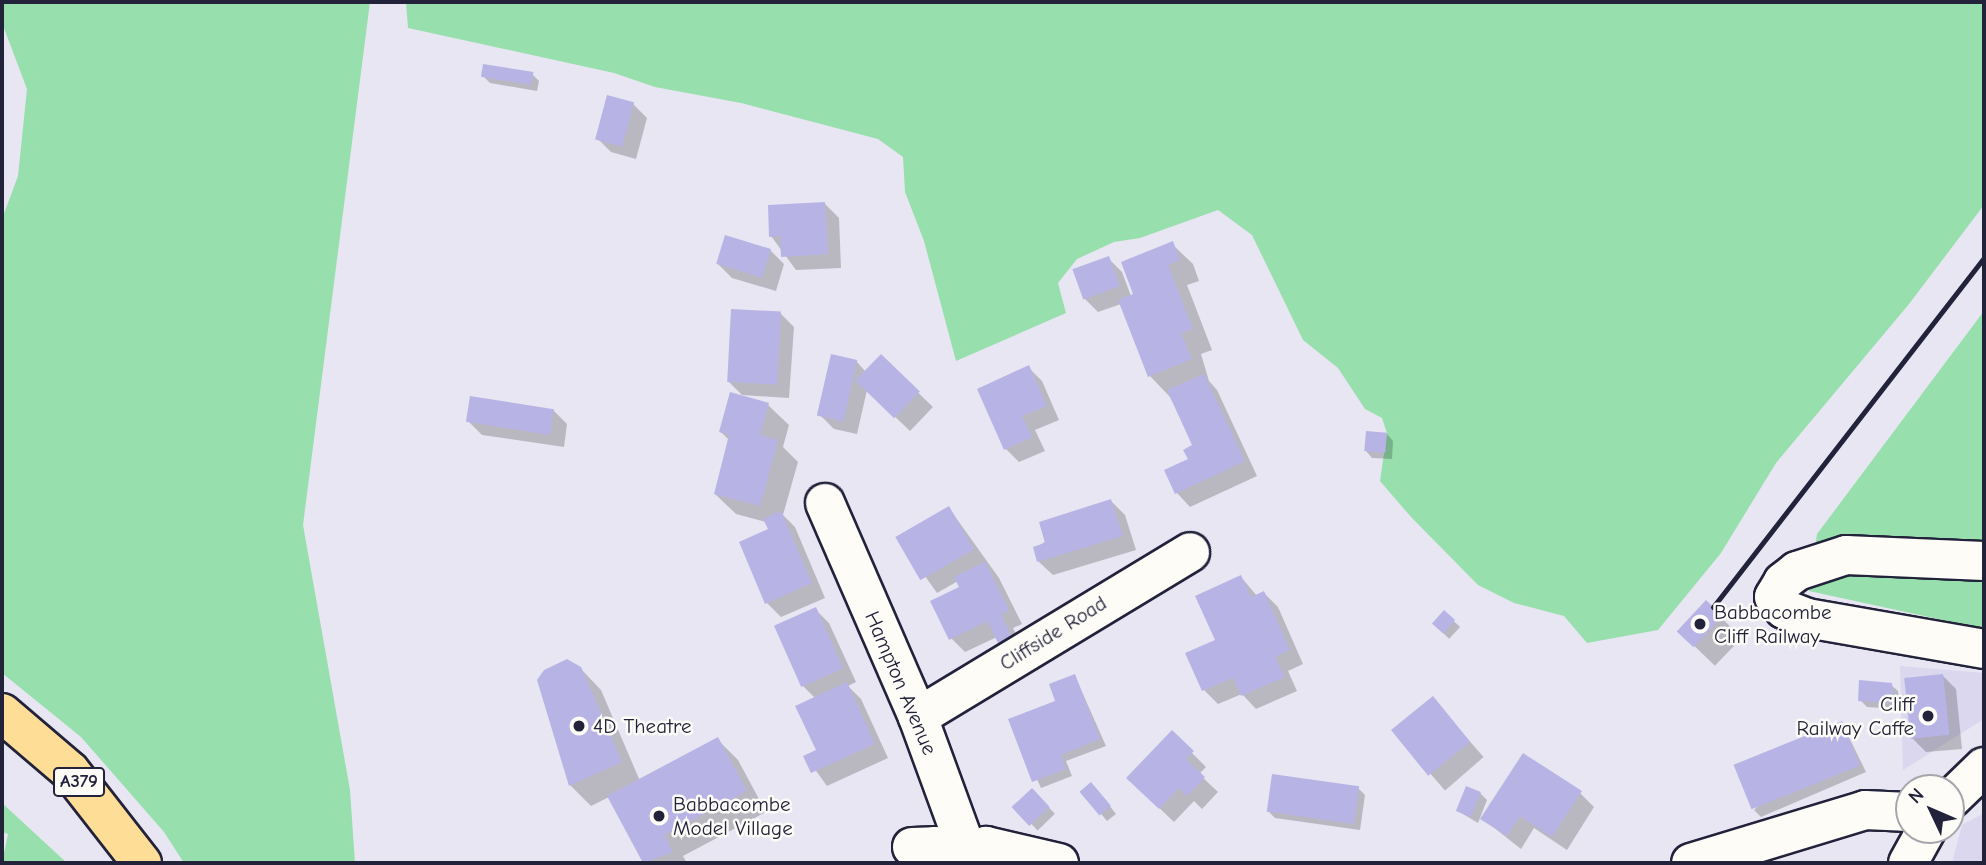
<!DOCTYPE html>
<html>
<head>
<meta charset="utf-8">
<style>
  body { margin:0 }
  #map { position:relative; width:1986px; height:865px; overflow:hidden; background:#e8e6f2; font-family:"Comic Neue",sans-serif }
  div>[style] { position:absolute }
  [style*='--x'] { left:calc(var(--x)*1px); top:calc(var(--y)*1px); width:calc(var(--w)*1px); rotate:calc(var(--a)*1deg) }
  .built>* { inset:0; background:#dad7ee }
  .green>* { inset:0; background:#97dfad }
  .shadow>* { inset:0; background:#0003; transform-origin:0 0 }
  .building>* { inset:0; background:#b8b3e5; transform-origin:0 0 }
  .roads { filter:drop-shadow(2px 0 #22223b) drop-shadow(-2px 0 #22223b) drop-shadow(0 2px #22223b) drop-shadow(0 -2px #22223b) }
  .minor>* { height:38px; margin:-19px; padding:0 19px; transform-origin:19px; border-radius:19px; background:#fdfcf7 }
  .major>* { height:38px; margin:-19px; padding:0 19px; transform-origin:19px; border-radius:19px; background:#fedd96 }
  .rail>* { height:5px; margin:-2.5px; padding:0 2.5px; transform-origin:2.5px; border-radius:2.5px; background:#22223b }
  .dots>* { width:19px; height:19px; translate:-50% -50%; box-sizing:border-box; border:4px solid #fdfcf7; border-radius:50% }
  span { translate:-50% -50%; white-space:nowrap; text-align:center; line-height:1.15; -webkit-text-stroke:5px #fdfcf7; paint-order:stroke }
  .shield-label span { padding:2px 5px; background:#fdfcf7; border:2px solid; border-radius:5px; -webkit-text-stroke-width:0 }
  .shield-label { font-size:19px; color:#22223b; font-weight:700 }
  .poi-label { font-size:21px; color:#22223b }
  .left { translate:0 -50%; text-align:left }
  .right { translate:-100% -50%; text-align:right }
  .street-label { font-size:21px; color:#22223b }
  .frame { position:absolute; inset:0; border:4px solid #22223b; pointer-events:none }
  .north { position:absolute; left:1895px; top:774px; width:70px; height:70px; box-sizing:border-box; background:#fdfcf7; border:2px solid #a5a5ac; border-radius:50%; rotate:314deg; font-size:19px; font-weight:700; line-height:28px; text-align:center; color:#22223b }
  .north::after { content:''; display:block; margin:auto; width:24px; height:32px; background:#22223b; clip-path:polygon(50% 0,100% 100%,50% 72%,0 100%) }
</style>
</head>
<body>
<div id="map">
  <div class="built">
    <div style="clip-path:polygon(1900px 666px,1984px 673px,1984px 719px,1903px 770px)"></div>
    <div style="clip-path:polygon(1984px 813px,1984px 863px,1952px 863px,1962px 825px)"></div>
  </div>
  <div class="green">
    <div style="clip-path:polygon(2px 2px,370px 2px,303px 525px,350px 790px,355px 863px,184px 863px,164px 832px,81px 737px,2px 673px,2px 219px,18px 176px,27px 89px,2px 23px)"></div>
    <div style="clip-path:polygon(406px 2px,1984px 2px,1984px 205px,1909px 304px,1776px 463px,1721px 553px,1658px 630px,1587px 643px,1564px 616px,1514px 603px,1478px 585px,1411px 517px,1380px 481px,1387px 433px,1382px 418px,1365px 409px,1338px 368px,1303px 340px,1252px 235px,1218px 210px,1140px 238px,1114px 242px,1077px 259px,1058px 283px,1066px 313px,956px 361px,924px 241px,905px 192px,903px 157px,878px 139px,741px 103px,655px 87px,614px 73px,408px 28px)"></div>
    <div style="clip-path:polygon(1984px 311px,1984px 629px,1809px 591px,1817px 534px)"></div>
    <div style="clip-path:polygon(2px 803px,67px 863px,2px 863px,8px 834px,2px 832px)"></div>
  </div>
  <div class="shadow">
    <div style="clip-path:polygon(532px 74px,539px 81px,537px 91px,490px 83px,483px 76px)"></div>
    <div style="clip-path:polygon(633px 104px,647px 118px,636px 159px,611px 152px,597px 138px)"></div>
    <div style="clip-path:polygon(825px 204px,839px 218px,841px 268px,796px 270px,771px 236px)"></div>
    <div style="clip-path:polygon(1172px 244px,1193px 264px,1199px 281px,1187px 285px,1212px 350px,1201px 354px,1209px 381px,1217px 390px,1257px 476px,1190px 507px,1177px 493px,1194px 446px,1170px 397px,1150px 376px,1121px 304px,1098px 312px,1084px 298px,1108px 258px,1122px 272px,1131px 296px)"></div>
    <div style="clip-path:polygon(770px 250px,784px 264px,776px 291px,732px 278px,718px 264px)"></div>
    <div style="clip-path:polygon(780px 313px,794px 327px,789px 398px,742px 395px,728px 381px)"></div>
    <div style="clip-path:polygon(881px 357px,933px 407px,910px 431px,867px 390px,857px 434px,834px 429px,820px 415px,856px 361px,866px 372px)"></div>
    <div style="clip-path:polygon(1028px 367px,1042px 381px,1059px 420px,1035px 430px,1045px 451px,1019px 462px,1005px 448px)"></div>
    <div style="clip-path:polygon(768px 405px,789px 425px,783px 447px,798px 462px,783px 515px,795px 527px,825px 598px,781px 617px,767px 603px,770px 530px,766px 522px,736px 514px,715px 494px,730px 441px,721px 432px)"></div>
    <div style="clip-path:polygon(553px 410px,567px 424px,564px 447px,482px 435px,468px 421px)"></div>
    <div style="clip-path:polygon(1387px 434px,1393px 441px,1392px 459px,1372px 458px,1366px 451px)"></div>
    <div style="clip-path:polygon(1111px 501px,1125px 515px,1136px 550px,1053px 575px,1039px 562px,1035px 548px)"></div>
    <div style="clip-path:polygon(949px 508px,999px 578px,1022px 624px,1013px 628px,1024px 650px,1013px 656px,997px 637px,965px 652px,951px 638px,961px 587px,958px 581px,937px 593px,898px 538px)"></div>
    <div style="clip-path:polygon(1241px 577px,1257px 596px,1264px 593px,1278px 607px,1303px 664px,1288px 671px,1297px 691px,1256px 709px,1242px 694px,1218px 704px,1204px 690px,1188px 654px,1217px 641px)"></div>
    <div style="left:1706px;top:603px;width:50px;height:39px;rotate:44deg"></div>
    <div style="clip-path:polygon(815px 609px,829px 623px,856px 682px,848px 686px,861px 699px,888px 758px,827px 786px,806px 757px,818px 751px,816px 699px,803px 686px)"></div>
    <div style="left:1444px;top:612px;width:22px;height:16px;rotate:43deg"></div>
    <div style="clip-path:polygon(580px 668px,601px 690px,640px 781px,717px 739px,738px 760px,766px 812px,683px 856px,687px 863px,645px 863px,609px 797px,591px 806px,571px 786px,539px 680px)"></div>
    <div style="clip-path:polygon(1942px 675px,1956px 689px,1962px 749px,1926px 752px,1912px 738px)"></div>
    <div style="clip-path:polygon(1075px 676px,1106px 746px,1066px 761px,1072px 776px,1041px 788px,1010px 720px,1058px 702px)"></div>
    <div style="clip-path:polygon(1891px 685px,1898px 691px,1900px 709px,1867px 707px,1860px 700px)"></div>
    <div style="left:1433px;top:699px;width:77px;height:51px;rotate:49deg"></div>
    <div style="clip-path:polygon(1842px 723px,1866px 772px,1761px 817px,1754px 810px)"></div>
    <div style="clip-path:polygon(1172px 733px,1206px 767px,1199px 774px,1218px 792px,1202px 809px,1194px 801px,1174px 822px,1128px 778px)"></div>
    <div style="clip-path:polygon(1358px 788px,1365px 795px,1360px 830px,1275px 818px,1268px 811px)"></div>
    <div style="left:1032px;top:790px;width:33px;height:24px;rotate:46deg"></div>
    <div style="clip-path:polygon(1082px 791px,1098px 791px,1116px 814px,1107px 821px)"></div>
    <div style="clip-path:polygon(1480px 793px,1487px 800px,1478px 823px,1458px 811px)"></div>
    <div style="clip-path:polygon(1580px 793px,1594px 807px,1567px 850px,1534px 828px,1521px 849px,1483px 819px)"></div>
  </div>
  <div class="building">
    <div style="left:483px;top:64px;width:51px;height:13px;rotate:9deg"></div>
    <div style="left:607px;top:95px;width:28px;height:46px;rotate:15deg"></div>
    <div style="clip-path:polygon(825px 202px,828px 254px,781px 257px,780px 236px,769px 237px,768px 205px)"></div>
    <div style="left:725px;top:235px;width:48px;height:30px;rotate:17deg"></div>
    <div style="clip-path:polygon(1173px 241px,1180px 260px,1168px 265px,1193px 329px,1181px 333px,1192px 359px,1148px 377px,1118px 300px,1133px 294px,1121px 262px)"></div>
    <div style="left:1109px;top:256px;width:32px;height:39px;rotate:70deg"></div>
    <div style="left:731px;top:309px;width:50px;height:73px;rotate:3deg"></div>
    <div style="left:831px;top:354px;width:27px;height:63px;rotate:13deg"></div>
    <div style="left:881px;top:354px;width:54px;height:37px;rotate:44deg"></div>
    <div style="clip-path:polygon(1029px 365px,1047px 406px,1022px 416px,1032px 437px,1004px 450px,977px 389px)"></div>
    <div style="clip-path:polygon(1204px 374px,1245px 461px,1175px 494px,1164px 470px,1188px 459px,1183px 450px,1192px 445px,1167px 390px)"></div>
    <div style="clip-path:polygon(730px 392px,769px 403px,760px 435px,778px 440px,760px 506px,714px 494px,729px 435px,719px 432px)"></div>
    <div style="left:470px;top:396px;width:85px;height:26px;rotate:9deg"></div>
    <div style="left:1366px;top:431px;width:21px;height:20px;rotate:5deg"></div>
    <div style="clip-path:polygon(1111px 499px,1123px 536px,1037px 562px,1033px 547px,1045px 543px,1039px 522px)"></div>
    <div style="left:949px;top:506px;width:50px;height:62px;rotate:60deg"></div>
    <div style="clip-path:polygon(781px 511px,812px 583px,765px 604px,739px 542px,768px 529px,763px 519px)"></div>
    <div style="clip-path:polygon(985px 562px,1009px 610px,1001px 614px,1011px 636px,998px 643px,987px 621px,949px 640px,930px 601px,959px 587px,954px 577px)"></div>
    <div style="clip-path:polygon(1241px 575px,1251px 597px,1264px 591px,1290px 650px,1275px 657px,1285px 677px,1241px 696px,1233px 678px,1202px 691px,1185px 653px,1215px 640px,1195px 596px)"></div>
    <div style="left:1706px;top:600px;width:23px;height:43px;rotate:43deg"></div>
    <div style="left:816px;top:607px;width:67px;height:46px;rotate:66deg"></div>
    <div style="left:1444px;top:610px;width:15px;height:18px;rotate:42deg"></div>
    <div style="clip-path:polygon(567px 659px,581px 667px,622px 762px,569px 786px,537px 680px,544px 670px)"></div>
    <div style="clip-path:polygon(1075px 674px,1100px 739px,1061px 755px,1066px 769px,1032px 782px,1008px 719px,1055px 701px,1049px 684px)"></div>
    <div style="left:1943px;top:674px;width:61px;height:39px;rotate:84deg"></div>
    <div style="clip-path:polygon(1859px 680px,1892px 683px,1894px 703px,1858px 701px)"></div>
    <div style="clip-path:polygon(847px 682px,875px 744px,811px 773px,803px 756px,816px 750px,795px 706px)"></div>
    <div style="left:1433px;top:696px;width:59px;height:54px;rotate:51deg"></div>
    <div style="left:1842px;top:721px;width:48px;height:117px;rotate:68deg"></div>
    <div style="clip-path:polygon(1172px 730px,1194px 751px,1186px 759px,1205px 777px,1187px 796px,1179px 788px,1159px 809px,1126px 778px)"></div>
    <div style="clip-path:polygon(718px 737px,747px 791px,664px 835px,673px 852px,643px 863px,607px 796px)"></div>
    <div style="clip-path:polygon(1523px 753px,1582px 791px,1552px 837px,1520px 816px,1507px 836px,1480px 819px)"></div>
    <div style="left:1272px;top:774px;width:88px;height:38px;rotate:8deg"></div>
    <div style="left:1091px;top:782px;width:31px;height:15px;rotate:50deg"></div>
    <div style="left:1466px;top:786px;width:16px;height:27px;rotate:22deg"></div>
    <div style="left:1032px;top:788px;width:26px;height:28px;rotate:47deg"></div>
  </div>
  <div class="roads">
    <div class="minor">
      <div style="--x:825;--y:503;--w:233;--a:66.5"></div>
      <div style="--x:918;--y:717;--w:148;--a:69.9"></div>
      <div style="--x:1984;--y:561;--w:138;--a:-177.5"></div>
      <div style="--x:1846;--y:555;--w:52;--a:161.9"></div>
      <div style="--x:1797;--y:571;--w:18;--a:142"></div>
      <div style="--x:1783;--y:582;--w:17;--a:121"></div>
      <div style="--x:1774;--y:597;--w:16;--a:50"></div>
      <div style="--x:1784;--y:609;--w:25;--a:21"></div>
      <div style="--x:1807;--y:618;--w:180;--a:9.9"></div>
      <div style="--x:918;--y:717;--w:318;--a:-31.2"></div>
      <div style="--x:1951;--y:799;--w:46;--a:-44.1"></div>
      <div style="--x:912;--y:847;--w:23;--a:-2"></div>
      <div style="--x:935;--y:846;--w:35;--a:16"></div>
      <div style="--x:964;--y:863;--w:28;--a:-38"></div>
      <div style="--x:986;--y:846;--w:75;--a:13.1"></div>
      <div style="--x:1691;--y:863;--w:182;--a:-16.9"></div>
      <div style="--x:1865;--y:810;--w:44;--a:2.6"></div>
      <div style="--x:1908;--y:863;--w:38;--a:-61"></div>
    </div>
    <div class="major">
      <div style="--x:2;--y:713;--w:89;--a:40.5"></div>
      <div style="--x:70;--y:771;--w:117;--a:52"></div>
    </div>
  </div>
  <div class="rail">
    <div style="--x:1713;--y:607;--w:442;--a:-52.2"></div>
  </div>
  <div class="dots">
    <div style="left:1700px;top:624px;background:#22223b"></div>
    <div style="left:1928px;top:716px;background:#22223b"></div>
    <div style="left:579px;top:726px;background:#22223b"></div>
    <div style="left:659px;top:816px;background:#22223b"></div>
  </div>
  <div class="shield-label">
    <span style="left:79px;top:782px">A379</span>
  </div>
  <div class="poi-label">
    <span class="left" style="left:1714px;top:624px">Babbacombe<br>Cliff Railway</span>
    <span class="right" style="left:1914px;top:716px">Cliff<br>Railway Caffe</span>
    <span class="left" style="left:593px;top:726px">4D Theatre</span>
    <span class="left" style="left:673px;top:816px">Babbacombe<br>Model Village</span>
  </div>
  <div class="street-label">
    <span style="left:1053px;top:633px;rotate:-32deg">Cliffside Road</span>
    <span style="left:901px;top:683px;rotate:67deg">Hampton Avenue</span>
  </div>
  <div class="frame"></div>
  <div class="north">N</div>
</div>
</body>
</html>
